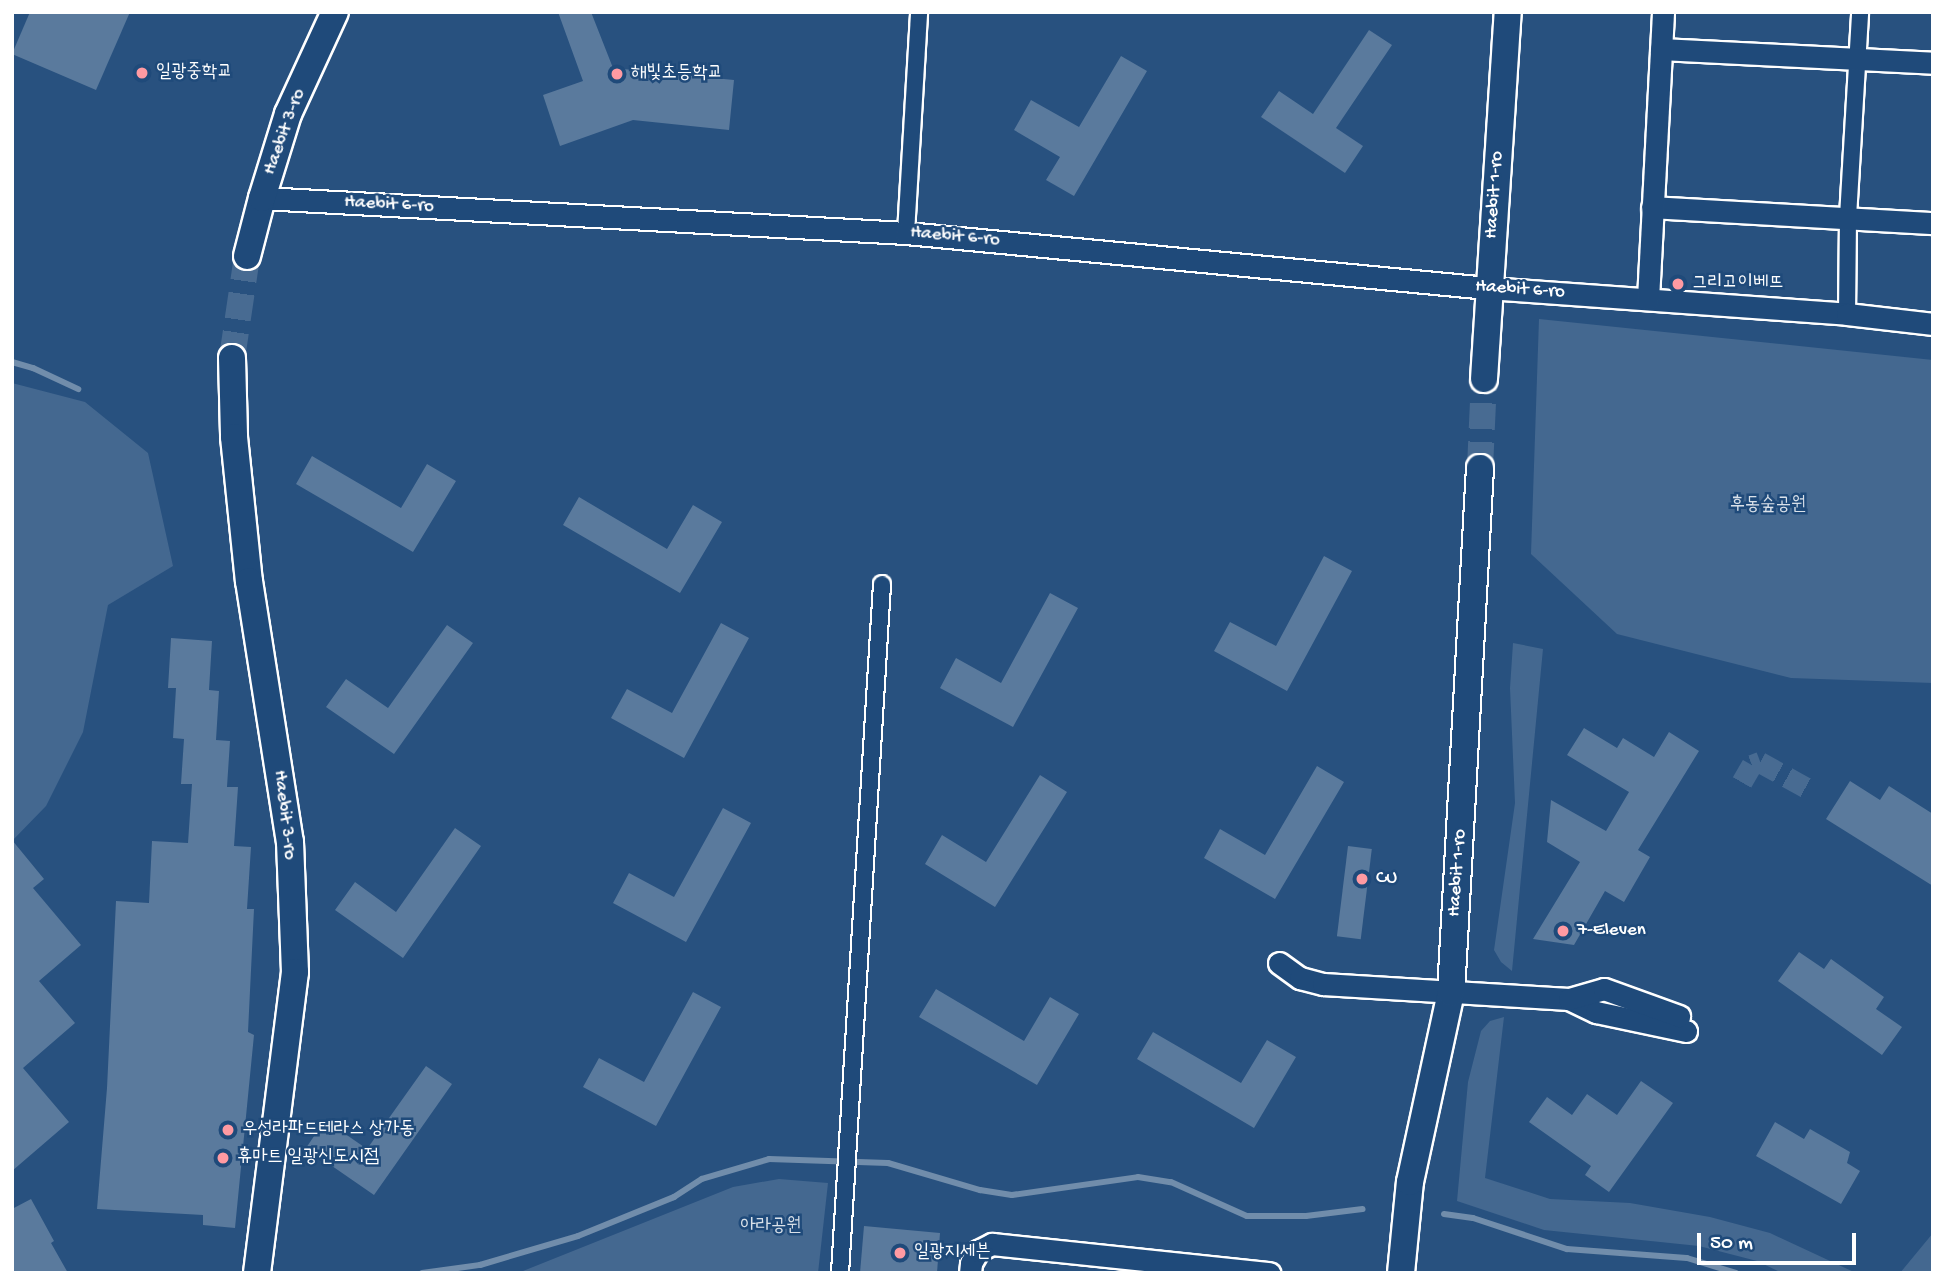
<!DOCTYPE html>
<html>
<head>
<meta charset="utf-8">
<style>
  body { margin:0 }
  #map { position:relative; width:1945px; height:1285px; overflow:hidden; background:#28517f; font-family:"Gochi Hand","Poor Story",sans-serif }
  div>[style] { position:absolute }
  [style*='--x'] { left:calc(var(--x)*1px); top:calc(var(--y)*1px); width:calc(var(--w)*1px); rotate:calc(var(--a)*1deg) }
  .green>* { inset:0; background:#446890 }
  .stream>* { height:6px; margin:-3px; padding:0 3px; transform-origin:3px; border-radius:3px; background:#718dab }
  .building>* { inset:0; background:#5a7a9d; transform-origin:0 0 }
  .minor-tunnel>* { height:21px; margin-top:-10.5px; transform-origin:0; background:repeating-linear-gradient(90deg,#486b92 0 21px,transparent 0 31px) }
  .tertiary-tunnel>* { height:26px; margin-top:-13px; transform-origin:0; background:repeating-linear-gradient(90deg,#486b92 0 26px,transparent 0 39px) }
  .roads { filter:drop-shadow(2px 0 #fff) drop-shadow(-2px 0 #fff) drop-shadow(0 2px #fff) drop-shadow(0 -2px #fff) }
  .pedestrian>* { height:16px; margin:-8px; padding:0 8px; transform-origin:8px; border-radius:8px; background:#1f4a7a }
  .minor>* { height:21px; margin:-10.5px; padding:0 10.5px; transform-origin:10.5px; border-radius:10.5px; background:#1f4a7a }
  .tertiary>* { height:26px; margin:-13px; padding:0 13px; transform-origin:13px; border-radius:13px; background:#1f4a7a }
  .dots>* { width:19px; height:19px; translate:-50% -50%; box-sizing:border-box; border:4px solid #1f4a7a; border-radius:50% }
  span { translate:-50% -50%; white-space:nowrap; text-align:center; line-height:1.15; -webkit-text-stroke:5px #1f4a7a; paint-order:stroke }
  .poi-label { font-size:19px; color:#fff }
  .left { translate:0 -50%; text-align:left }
  .street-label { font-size:19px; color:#fff }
  .park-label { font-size:19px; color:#dae1e9 }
  .frame { position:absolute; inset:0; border:14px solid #fff; pointer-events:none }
  .scale { position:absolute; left:1697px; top:1233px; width:159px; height:32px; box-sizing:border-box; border:4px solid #fff; border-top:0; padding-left:9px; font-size:21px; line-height:24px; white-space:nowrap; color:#fff; -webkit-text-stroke:5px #1f4a7a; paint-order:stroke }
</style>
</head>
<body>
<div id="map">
  <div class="green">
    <div style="clip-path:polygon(1539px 319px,1933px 360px,1933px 683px,1791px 678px,1617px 634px,1531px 554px)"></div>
    <div style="clip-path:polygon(12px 383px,85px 402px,148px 453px,173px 566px,108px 605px,83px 732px,46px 806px,12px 841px)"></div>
    <div style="clip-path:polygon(1513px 643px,1543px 649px,1512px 971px,1501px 962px,1494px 950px,1515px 803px,1510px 688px)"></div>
    <div style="clip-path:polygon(1504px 1017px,1485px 1178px,1550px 1199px,1630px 1203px,1710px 1217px,1770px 1233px,1856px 1273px,1782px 1273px,1757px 1261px,1699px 1246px,1544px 1230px,1457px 1201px,1468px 1082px,1481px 1031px,1490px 1021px)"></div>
    <div style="clip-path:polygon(779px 1179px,828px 1183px,818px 1273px,518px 1273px,733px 1187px)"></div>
    <div style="clip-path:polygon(1933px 1233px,1933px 1273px,1900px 1273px)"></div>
  </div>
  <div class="stream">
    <div style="--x:12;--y:362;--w:22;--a:16"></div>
    <div style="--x:33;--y:368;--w:50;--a:25"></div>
    <div style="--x:1444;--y:1214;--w:29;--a:8"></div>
    <div style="--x:1473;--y:1218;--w:99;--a:18.3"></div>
    <div style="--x:1567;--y:1249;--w:120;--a:4.3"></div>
    <div style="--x:1687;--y:1258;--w:51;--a:17"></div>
    <div style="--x:422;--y:1273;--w:59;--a:-7.9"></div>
    <div style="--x:480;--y:1265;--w:102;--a:-16.5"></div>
    <div style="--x:578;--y:1236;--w:104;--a:-22.1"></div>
    <div style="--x:674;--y:1197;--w:33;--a:-33"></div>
    <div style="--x:702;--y:1179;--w:70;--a:-16.6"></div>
    <div style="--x:769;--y:1159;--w:119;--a:1.9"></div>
    <div style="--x:888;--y:1163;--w:96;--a:16.4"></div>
    <div style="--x:980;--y:1190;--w:32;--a:9"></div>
    <div style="--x:1012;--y:1195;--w:127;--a:-8.1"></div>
    <div style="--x:1138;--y:1177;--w:33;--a:9"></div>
    <div style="--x:1171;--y:1182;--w:83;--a:24.1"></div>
    <div style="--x:1247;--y:1216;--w:59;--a:0"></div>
    <div style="--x:1306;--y:1216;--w:57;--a:-7"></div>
  </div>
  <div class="building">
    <div style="clip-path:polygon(30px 12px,130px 12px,96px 90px,12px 54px)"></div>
    <div style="clip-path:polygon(558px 12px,591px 12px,613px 68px,734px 80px,729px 130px,633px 120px,560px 146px,543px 95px,583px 81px)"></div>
    <div style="clip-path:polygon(1369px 30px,1392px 45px,1336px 128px,1363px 146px,1345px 173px,1261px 117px,1279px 91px,1313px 114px)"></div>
    <div style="clip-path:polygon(1121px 56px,1147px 71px,1074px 196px,1046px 180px,1060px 157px,1014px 130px,1031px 100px,1079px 127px)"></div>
    <div style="clip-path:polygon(312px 456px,401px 508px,427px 464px,456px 481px,413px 552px,296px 484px)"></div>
    <div style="clip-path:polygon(579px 497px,667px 549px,693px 505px,722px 522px,680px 593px,563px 525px)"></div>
    <div style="clip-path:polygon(1324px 556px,1352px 571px,1287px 691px,1214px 651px,1230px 622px,1276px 646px)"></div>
    <div style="clip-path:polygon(1050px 593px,1078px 608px,1013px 727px,940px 688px,956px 658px,1001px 683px)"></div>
    <div style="clip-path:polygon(721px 623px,749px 638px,684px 758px,611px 718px,627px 689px,672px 713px)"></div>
    <div style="clip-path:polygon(447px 625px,473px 643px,394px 754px,326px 707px,346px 679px,388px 708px)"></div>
    <div style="clip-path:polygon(171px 638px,212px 641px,209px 690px,219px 691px,216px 740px,230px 741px,227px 787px,238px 787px,234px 846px,251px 847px,247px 909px,254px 909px,248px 1032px,254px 1035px,235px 1228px,203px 1225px,203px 1215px,97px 1209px,107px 1088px,116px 901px,149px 903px,152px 841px,188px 843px,192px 784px,181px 784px,184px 739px,173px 738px,176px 688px,168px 688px)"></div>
    <div style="clip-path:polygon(1584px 728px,1617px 748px,1623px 738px,1654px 757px,1669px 732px,1699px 751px,1638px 850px,1650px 857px,1624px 902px,1605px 891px,1574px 945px,1533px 939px,1580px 862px,1547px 842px,1551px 800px,1606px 831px,1629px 792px,1567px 755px)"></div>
    <div style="clip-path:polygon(1317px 766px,1344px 782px,1275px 899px,1204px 858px,1220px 829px,1265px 855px)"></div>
    <div style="clip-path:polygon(1040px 775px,1067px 792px,995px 907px,925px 864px,942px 835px,986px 862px)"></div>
    <div style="clip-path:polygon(1850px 781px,1880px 800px,1889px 786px,1933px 814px,1933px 886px,1826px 819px)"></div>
    <div style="clip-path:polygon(723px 808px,751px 823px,686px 942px,613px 903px,629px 873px,674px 897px)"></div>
    <div style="clip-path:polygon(455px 828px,481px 846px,403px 958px,335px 910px,355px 882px,396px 912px)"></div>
    <div style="clip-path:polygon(12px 840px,44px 879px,33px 888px,81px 945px,39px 981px,75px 1023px,23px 1068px,69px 1122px,12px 1171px)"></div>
    <div style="left:1348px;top:846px;width:24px;height:91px;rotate:7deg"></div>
    <div style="clip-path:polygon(1799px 952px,1824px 969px,1831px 959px,1884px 997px,1876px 1009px,1902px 1027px,1882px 1055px,1778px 981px)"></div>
    <div style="clip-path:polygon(936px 989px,1024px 1041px,1050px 997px,1079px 1014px,1037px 1085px,919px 1017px)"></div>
    <div style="clip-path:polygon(693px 992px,721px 1007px,656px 1126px,583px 1087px,599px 1058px,644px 1082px)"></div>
    <div style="clip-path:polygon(1153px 1032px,1241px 1083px,1267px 1040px,1296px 1057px,1254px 1128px,1137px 1059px)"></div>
    <div style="clip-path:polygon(426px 1066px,452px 1084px,374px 1195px,306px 1148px,325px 1120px,367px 1149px)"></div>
    <div style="clip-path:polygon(1641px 1081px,1673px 1103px,1609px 1192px,1585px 1175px,1591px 1166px,1529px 1122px,1547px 1097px,1572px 1115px,1587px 1094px,1617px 1115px)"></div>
    <div style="clip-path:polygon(1775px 1122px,1804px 1139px,1810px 1129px,1850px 1152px,1847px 1163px,1860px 1171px,1841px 1204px,1756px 1156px)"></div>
    <div style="clip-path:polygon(31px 1199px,54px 1241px,51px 1243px,68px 1273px,12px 1273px,12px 1209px)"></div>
    <div style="clip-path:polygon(864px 1226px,940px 1233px,937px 1273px,860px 1273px)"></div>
  </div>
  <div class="minor-tunnel">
    <div style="--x:1742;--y:782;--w:20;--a:-60"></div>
    <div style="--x:1752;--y:765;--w:9;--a:-21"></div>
    <div style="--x:1760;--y:762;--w:54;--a:29"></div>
  </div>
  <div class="tertiary-tunnel">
    <div style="--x:232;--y:358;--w:103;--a:-81.6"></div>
    <div style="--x:1480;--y:468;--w:89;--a:-87.4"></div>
  </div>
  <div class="roads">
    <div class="pedestrian">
      <div style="--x:906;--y:233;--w:221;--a:-86.6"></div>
      <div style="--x:1847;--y:314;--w:97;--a:-89.4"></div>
      <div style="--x:1848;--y:217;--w:205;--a:-86.6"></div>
      <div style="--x:840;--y:1273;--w:690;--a:-86.51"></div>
    </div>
    <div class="minor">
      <div style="--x:1661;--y:49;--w:272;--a:2.9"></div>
      <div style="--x:262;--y:198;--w:645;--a:3.11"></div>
      <div style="--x:906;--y:233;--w:585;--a:5.4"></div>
      <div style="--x:1488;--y:288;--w:360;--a:4.1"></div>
      <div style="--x:1847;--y:314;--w:87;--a:6.6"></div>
      <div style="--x:1652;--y:207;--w:281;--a:3.3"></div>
      <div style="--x:1648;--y:299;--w:287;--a:-87"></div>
      <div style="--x:1279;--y:963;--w:26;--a:36"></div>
      <div style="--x:1300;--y:978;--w:24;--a:15"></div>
      <div style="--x:1323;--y:984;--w:246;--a:3.5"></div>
      <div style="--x:1569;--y:999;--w:30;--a:26"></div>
      <div style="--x:1596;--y:1012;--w:92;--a:11.9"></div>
      <div style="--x:1569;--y:999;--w:36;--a:-16"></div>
      <div style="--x:1604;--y:989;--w:80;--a:19.8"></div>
      <div style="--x:970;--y:1273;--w:10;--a:-84"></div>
      <div style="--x:971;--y:1263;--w:14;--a:-60"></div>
      <div style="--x:978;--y:1251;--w:16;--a:-27"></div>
      <div style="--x:992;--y:1244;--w:279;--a:6"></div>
    </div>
    <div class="tertiary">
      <div style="--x:247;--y:256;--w:60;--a:-75.5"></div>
      <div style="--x:262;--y:198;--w:88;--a:-72.8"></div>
      <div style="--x:288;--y:114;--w:112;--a:-65.3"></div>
      <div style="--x:232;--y:358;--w:79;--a:88.5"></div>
      <div style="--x:234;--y:437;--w:145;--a:84.1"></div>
      <div style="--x:249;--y:581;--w:264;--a:81.1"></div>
      <div style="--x:290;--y:842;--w:130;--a:87.8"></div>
      <div style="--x:295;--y:972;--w:303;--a:97.2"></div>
      <div style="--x:1484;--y:379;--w:368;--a:-86.3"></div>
      <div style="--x:1401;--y:1273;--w:91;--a:-84.4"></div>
      <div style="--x:1410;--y:1182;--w:193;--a:-77.8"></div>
      <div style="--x:1451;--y:993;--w:526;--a:-86.84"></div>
    </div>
  </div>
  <div class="dots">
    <div style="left:142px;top:73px;background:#ff9aa2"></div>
    <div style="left:617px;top:74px;background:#ff9aa2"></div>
    <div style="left:1678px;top:284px;background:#ff9aa2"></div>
    <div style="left:1362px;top:879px;background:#ff9aa2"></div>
    <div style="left:1563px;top:931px;background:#ff9aa2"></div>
    <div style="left:228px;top:1130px;background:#ff9aa2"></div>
    <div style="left:223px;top:1158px;background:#ff9aa2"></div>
    <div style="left:900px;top:1253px;background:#ff9aa2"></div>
  </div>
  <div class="poi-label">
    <span class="left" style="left:156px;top:73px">일광중학교</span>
    <span class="left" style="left:631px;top:74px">해빛초등학교</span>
    <span class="left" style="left:1692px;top:284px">그리고이베뜨</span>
    <span class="left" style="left:1376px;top:879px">CU</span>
    <span class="left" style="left:1577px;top:931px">7-Eleven</span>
    <span class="left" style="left:242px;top:1130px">우성라파드테라스 상가동</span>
    <span class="left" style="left:237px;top:1158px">휴마트 일광신도시점</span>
    <span class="left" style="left:914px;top:1253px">일광지세븐</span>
  </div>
  <div class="street-label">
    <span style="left:285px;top:132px;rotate:-70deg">Haebit 3-ro</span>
    <span style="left:1495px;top:195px;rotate:-86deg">Haebit 1-ro</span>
    <span style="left:389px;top:205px;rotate:3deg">Haebit 6-ro</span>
    <span style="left:955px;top:237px;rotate:5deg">Haebit 6-ro</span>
    <span style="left:1520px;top:290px;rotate:4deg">Haebit 6-ro</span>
    <span style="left:284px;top:815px;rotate:83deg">Haebit 3-ro</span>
    <span style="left:1458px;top:873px;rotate:-86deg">Haebit 1-ro</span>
  </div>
  <div class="park-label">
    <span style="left:1768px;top:506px">후동숲공원</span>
    <span style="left:771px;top:1227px">아라공원</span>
  </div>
  <div class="frame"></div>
  <div class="scale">50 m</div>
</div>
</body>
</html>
